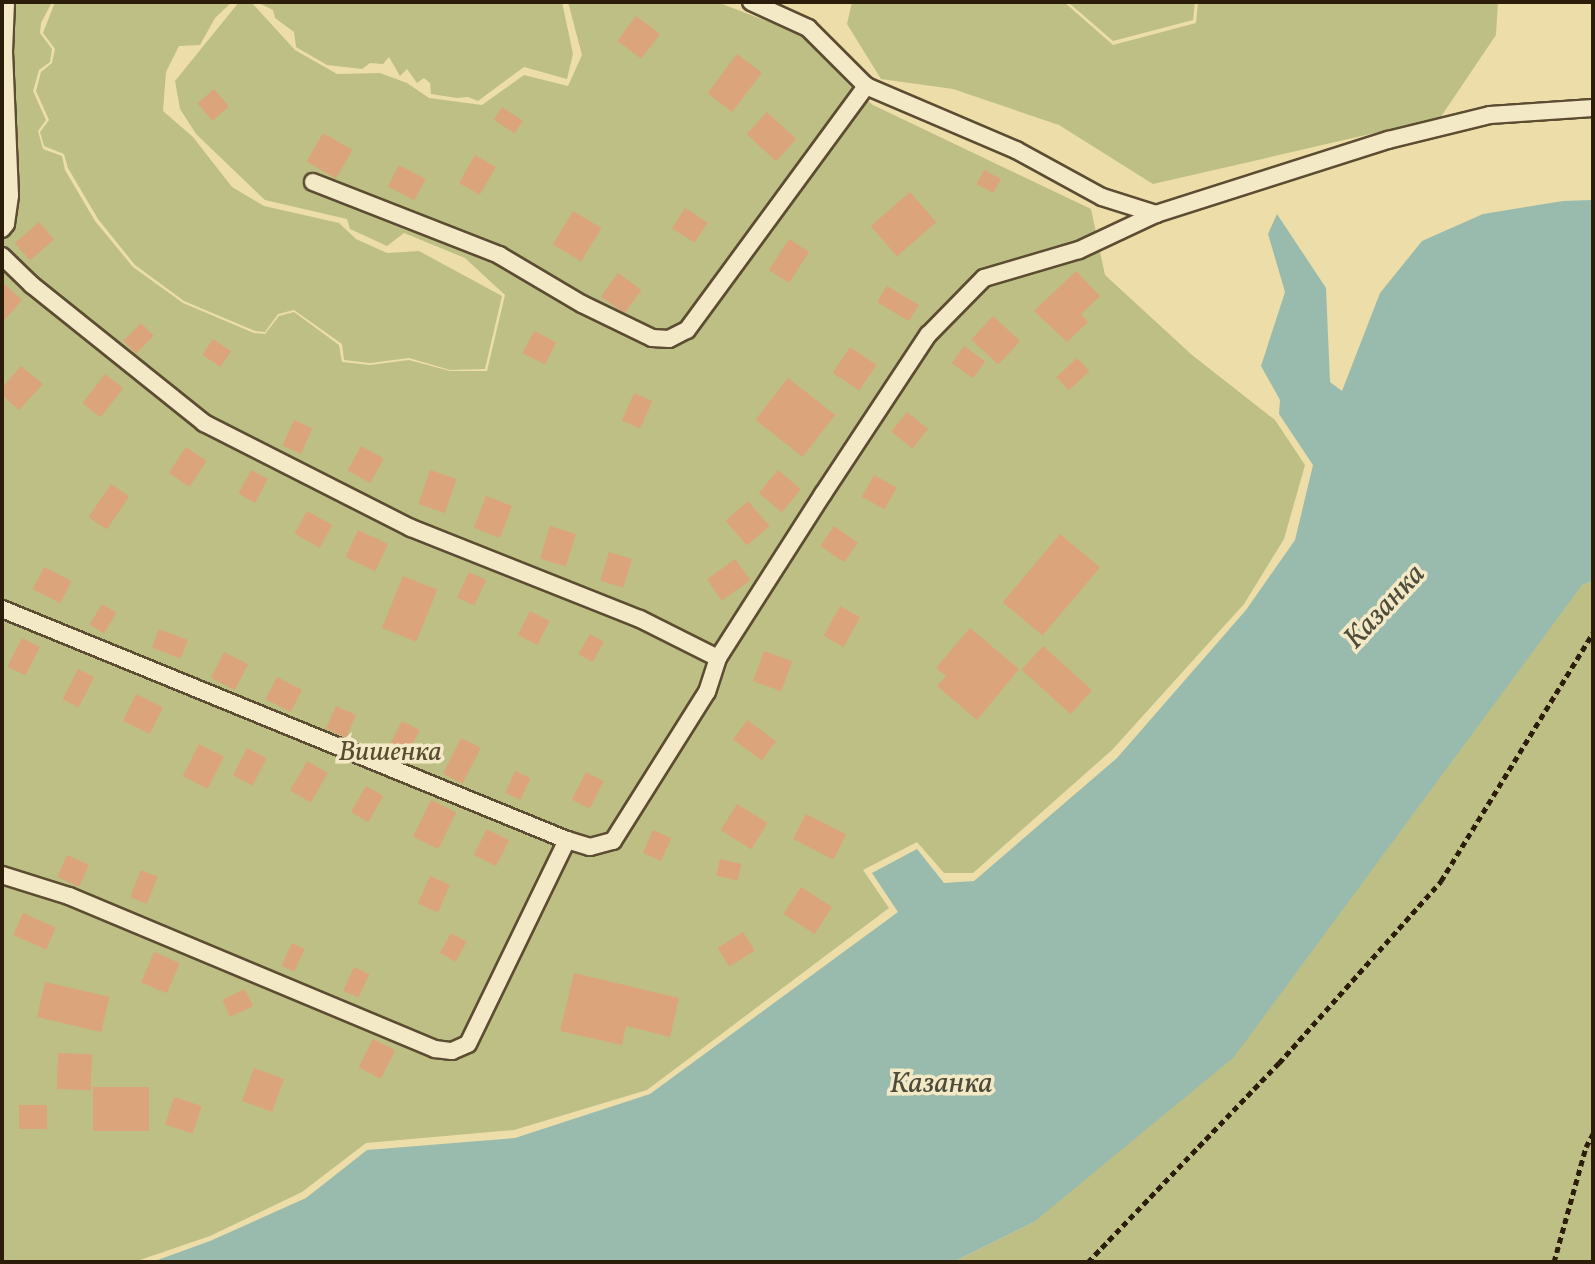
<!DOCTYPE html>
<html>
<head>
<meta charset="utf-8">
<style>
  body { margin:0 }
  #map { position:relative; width:1595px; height:1264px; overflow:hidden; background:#eddda9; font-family:Vollkorn,serif }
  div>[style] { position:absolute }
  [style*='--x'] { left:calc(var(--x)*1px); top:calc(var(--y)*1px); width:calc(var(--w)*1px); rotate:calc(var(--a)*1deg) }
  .green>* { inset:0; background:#bebf84 }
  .water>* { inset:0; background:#99bbad }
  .building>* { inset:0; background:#dca47b; transform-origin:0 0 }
  .path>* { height:5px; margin-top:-2.5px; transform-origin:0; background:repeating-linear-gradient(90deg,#2c1c0a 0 6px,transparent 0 10px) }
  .roads { filter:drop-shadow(2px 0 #5c4c32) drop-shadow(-2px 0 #5c4c32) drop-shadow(0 2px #5c4c32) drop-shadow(0 -2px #5c4c32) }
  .service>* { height:16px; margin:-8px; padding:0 8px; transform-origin:8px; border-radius:8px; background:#f3e9c7 }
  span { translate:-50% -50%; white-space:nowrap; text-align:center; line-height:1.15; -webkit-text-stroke:7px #f3e9c7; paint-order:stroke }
  .park-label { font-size:28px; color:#584d2f; font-style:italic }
  .water-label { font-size:30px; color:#4d4c3b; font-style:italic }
  .frame { position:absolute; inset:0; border:4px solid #2c1c0a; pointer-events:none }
</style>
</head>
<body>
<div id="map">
  <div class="green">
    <div style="clip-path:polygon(2px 2px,52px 2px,41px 23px,40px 33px,52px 49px,50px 62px,39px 70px,33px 91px,46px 120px,38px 131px,43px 149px,62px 156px,65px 170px,95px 221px,133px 267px,183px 303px,254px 333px,265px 334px,279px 316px,294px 312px,339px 345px,342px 362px,370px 365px,409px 360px,450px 371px,487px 371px,505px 295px,465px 258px,404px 233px,387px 246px,350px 229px,347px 219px,265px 200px,196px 134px,180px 109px,175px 81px,239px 2px,251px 2px,295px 50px,337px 74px,380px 73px,407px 83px,429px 98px,482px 105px,524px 75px,568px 86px,582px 55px,568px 2px,717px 2px,803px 35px,850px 86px,873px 105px,1091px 209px,1105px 275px,1192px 355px,1275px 420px,1305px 465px,1284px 539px,1244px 604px,1112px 750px,973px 873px,944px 873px,917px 842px,863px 870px,889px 908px,647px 1090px,514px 1130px,366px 1143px,302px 1192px,210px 1236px,134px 1262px,2px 1262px)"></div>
    <div style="clip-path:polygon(55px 2px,232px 2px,215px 18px,200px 45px,179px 46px,166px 72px,163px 111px,193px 137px,232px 187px,264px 206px,339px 223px,356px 239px,387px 253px,419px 251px,502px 296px,485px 369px,450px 370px,409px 358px,370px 363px,344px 360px,342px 344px,294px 310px,278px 314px,265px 332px,255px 331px,184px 301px,135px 265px,98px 219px,68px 168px,64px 154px,44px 146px,40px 132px,49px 120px,36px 91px,41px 72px,52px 63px,55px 49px,43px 33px)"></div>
    <div style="clip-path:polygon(257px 2px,562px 2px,573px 54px,567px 79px,524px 67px,478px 101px,468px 97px,457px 98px,431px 94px,430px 83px,424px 78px,417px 83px,407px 69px,400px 76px,389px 57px,383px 64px,370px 63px,362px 69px,327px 65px,296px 47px,294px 32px,275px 18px,273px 10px)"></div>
    <div style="clip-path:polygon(852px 2px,1064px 2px,1113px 45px,1196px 23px,1198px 2px,1498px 2px,1496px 35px,1440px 118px,1153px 184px,1059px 125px,953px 89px,881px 79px,847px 24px)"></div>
    <div style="clip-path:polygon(1068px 2px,1195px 2px,1193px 20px,1113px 41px)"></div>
    <div style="clip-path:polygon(1593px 581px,1593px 1262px,953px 1262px,1034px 1222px,1582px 585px)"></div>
  </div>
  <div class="water">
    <div style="clip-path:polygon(1593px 200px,1593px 581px,1582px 585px,1234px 1057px,1034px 1222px,953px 1262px,152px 1262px,210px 1241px,306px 1198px,367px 1150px,515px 1138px,650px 1094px,898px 912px,872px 873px,917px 849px,944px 883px,974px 881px,1117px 758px,1246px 610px,1295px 540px,1313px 465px,1279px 414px,1280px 400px,1261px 366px,1285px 292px,1268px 234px,1277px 214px,1326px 288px,1330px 382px,1342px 391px,1380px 293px,1422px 241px,1483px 214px,1563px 201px)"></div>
  </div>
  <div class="building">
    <div style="left:636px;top:16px;width:30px;height:31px;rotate:37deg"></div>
    <div style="left:737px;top:54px;width:31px;height:49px;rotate:37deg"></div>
    <div style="left:214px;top:89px;width:23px;height:22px;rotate:49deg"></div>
    <div style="left:502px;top:107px;width:25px;height:15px;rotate:34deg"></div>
    <div style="left:767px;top:112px;width:40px;height:30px;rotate:43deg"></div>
    <div style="left:323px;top:133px;width:34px;height:33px;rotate:30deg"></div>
    <div style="left:475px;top:155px;width:24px;height:32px;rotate:30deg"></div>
    <div style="left:399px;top:165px;width:30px;height:24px;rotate:28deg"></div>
    <div style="left:984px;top:170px;width:19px;height:16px;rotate:28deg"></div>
    <div style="left:910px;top:192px;width:40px;height:52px;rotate:49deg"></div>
    <div style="left:685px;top:208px;width:27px;height:24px;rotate:33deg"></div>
    <div style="left:573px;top:211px;width:33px;height:39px;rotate:31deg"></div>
    <div style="left:39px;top:222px;width:23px;height:32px;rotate:49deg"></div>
    <div style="left:789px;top:239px;width:24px;height:37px;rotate:33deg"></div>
    <div style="clip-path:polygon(1076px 271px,1100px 296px,1081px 314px,1088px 322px,1067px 342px,1034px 311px)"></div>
    <div style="left:618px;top:273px;width:29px;height:29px;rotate:36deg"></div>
    <div style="clip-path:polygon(2px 282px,22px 300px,2px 323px)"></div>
    <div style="left:887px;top:286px;width:37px;height:19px;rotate:31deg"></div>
    <div style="left:993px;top:316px;width:37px;height:32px;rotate:43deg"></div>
    <div style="left:141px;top:323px;width:18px;height:25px;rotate:45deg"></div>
    <div style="left:534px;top:331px;width:25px;height:25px;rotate:27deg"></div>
    <div style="left:213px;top:339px;width:22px;height:19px;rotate:34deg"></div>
    <div style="left:964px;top:346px;width:26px;height:21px;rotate:36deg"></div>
    <div style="left:850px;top:347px;width:32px;height:31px;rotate:34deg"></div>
    <div style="left:1077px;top:358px;width:18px;height:28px;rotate:47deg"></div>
    <div style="clip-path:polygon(21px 366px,43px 384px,19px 410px,2px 395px,2px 388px)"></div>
    <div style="left:105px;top:374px;width:23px;height:37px;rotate:38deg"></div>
    <div style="left:788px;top:378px;width:60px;height:53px;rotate:38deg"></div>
    <div style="left:634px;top:393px;width:20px;height:30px;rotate:24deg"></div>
    <div style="left:907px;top:412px;width:27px;height:25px;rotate:39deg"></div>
    <div style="left:294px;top:420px;width:20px;height:28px;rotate:24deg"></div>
    <div style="left:361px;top:446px;width:26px;height:28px;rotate:29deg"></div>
    <div style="left:186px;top:447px;width:25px;height:31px;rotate:34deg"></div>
    <div style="left:251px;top:470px;width:19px;height:27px;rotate:28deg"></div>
    <div style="left:430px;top:470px;width:28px;height:36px;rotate:19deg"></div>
    <div style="left:778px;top:470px;width:30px;height:30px;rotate:40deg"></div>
    <div style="left:874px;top:475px;width:26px;height:25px;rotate:29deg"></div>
    <div style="left:111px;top:484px;width:22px;height:40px;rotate:34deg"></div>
    <div style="left:486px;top:496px;width:28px;height:34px;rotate:21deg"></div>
    <div style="left:748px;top:501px;width:33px;height:30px;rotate:49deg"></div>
    <div style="left:307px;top:511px;width:29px;height:26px;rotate:29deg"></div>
    <div style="left:550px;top:526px;width:27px;height:34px;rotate:17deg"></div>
    <div style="left:834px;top:526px;width:29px;height:24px;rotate:35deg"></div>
    <div style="left:358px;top:530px;width:33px;height:30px;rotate:25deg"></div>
    <div style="left:1060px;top:534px;width:52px;height:89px;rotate:40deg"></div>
    <div style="left:609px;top:552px;width:24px;height:30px;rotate:17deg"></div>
    <div style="left:735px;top:559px;width:26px;height:35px;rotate:54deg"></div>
    <div style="left:44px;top:567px;width:31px;height:25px;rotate:27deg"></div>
    <div style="left:469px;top:572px;width:19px;height:28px;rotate:25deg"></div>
    <div style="left:403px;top:576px;width:37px;height:56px;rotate:22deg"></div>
    <div style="left:102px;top:604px;width:17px;height:24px;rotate:31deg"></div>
    <div style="left:840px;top:606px;width:23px;height:34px;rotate:29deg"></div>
    <div style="left:530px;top:611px;width:22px;height:27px;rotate:27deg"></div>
    <div style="clip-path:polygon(970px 628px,1019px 669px,977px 720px,937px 686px,946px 676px,936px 668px)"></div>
    <div style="left:159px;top:629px;width:31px;height:20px;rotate:21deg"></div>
    <div style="left:590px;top:634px;width:16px;height:23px;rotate:30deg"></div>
    <div style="left:22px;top:638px;width:20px;height:32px;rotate:27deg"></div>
    <div style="left:1043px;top:646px;width:66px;height:32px;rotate:42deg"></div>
    <div style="left:764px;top:651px;width:30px;height:32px;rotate:20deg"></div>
    <div style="left:224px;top:652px;width:27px;height:29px;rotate:27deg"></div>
    <div style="left:78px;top:669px;width:18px;height:34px;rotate:27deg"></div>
    <div style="left:277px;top:677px;width:28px;height:25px;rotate:27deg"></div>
    <div style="left:136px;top:694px;width:30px;height:30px;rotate:26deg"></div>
    <div style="left:336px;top:706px;width:22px;height:25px;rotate:24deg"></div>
    <div style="left:747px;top:720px;width:36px;height:24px;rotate:36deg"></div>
    <div style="left:402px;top:721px;width:20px;height:31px;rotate:27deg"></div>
    <div style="left:461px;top:738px;width:22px;height:40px;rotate:27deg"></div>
    <div style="left:199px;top:744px;width:28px;height:36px;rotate:27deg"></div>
    <div style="left:247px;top:748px;width:22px;height:31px;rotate:27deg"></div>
    <div style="left:307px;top:761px;width:24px;height:34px;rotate:30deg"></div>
    <div style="left:515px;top:771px;width:17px;height:24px;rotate:24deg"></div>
    <div style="left:586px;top:772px;width:20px;height:31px;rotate:27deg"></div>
    <div style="left:366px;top:786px;width:20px;height:30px;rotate:30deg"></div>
    <div style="left:431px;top:800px;width:28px;height:41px;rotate:26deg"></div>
    <div style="left:737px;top:804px;width:36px;height:31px;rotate:32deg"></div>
    <div style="left:806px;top:814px;width:45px;height:28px;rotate:27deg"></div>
    <div style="left:487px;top:829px;width:25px;height:29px;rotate:27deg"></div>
    <div style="left:653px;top:830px;width:20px;height:25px;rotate:24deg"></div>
    <div style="left:67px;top:855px;width:24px;height:24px;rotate:24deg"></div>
    <div style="left:720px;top:859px;width:22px;height:17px;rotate:13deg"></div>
    <div style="left:141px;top:870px;width:18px;height:29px;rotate:22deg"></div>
    <div style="left:430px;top:876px;width:22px;height:30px;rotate:24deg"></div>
    <div style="left:801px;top:887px;width:37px;height:32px;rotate:33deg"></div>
    <div style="left:23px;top:913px;width:36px;height:24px;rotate:24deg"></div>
    <div style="left:743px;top:932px;width:22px;height:30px;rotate:58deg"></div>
    <div style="left:451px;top:933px;width:18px;height:23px;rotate:29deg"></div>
    <div style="left:292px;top:943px;width:14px;height:25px;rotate:25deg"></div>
    <div style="left:154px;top:952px;width:28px;height:33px;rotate:23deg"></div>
    <div style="left:354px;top:967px;width:17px;height:26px;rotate:25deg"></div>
    <div style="clip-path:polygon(574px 973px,679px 998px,670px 1037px,626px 1026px,622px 1045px,560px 1031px)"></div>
    <div style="left:45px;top:982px;width:66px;height:36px;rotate:13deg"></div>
    <div style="left:245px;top:989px;width:19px;height:25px;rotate:65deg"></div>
    <div style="left:373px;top:1039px;width:25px;height:32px;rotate:27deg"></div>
    <div style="left:58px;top:1053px;width:34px;height:36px;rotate:2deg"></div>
    <div style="left:254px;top:1068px;width:32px;height:35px;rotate:20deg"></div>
    <div style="left:93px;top:1087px;width:56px;height:44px"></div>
    <div style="left:174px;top:1097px;width:29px;height:29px;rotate:18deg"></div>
    <div style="left:19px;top:1105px;width:28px;height:24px"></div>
  </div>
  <div class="path">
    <div style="--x:1088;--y:1262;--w:276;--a:-46.2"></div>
    <div style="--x:1279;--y:1063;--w:244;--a:-48.3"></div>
    <div style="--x:1441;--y:881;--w:291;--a:-58.5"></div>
    <div style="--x:1554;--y:1262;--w:119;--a:-74.5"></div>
    <div style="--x:1586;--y:1147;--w:15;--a:-62"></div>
  </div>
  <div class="roads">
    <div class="service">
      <div style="--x:751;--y:2;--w:63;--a:24.5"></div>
      <div style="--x:808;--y:28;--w:82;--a:45"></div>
      <div style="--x:866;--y:86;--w:163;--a:23.1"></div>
      <div style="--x:1016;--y:150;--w:98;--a:28.7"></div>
      <div style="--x:1102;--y:197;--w:57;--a:17.5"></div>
      <div style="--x:313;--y:182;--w:200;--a:21.4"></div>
      <div style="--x:499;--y:255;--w:96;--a:30.6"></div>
      <div style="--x:582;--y:304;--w:78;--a:25.9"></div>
      <div style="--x:652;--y:338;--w:17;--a:3"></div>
      <div style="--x:669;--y:339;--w:20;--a:-27"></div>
      <div style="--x:687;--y:330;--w:303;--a:-53.7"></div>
      <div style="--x:2;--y:229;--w:6;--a:-51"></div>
      <div style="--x:6;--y:224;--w:29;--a:-82"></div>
      <div style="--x:10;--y:195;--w:143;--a:-92.4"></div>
      <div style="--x:4;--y:52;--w:50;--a:-87.7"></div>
      <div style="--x:2;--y:256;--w:42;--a:44"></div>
      <div style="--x:32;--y:285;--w:221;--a:38.7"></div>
      <div style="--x:204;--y:423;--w:232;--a:26.9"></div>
      <div style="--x:411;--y:528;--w:246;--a:21.7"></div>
      <div style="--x:640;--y:619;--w:87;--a:26.6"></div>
      <div style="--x:2;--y:609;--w:610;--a:22.24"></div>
      <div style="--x:2;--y:875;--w:70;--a:17.4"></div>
      <div style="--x:69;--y:896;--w:397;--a:22.7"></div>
      <div style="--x:435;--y:1049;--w:17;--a:7"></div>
      <div style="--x:452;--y:1051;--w:17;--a:-24"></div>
      <div style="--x:468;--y:1044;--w:227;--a:-64.1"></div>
      <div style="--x:567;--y:840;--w:24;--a:17"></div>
      <div style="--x:590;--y:847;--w:24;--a:-15"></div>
      <div style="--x:613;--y:841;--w:176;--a:-57.8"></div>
      <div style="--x:707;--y:692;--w:36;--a:-72"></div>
      <div style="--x:718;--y:658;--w:195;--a:-57.4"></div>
      <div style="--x:823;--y:494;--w:191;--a:-56.6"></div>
      <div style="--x:928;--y:335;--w:80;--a:-45.5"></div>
      <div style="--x:984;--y:278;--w:99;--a:-16.4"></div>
      <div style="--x:1079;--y:250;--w:85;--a:-25.1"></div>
      <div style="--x:1156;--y:214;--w:244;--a:-17.7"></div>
      <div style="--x:1388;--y:140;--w:105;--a:-13.8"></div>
      <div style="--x:1490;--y:115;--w:103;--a:-3.9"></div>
    </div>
  </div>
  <div class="park-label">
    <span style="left:390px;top:753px">Вишенка</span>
  </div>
  <div class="water-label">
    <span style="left:1385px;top:607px;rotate:-47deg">Казанка</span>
    <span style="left:941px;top:1084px">Казанка</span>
  </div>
  <div class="frame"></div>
</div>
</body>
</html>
